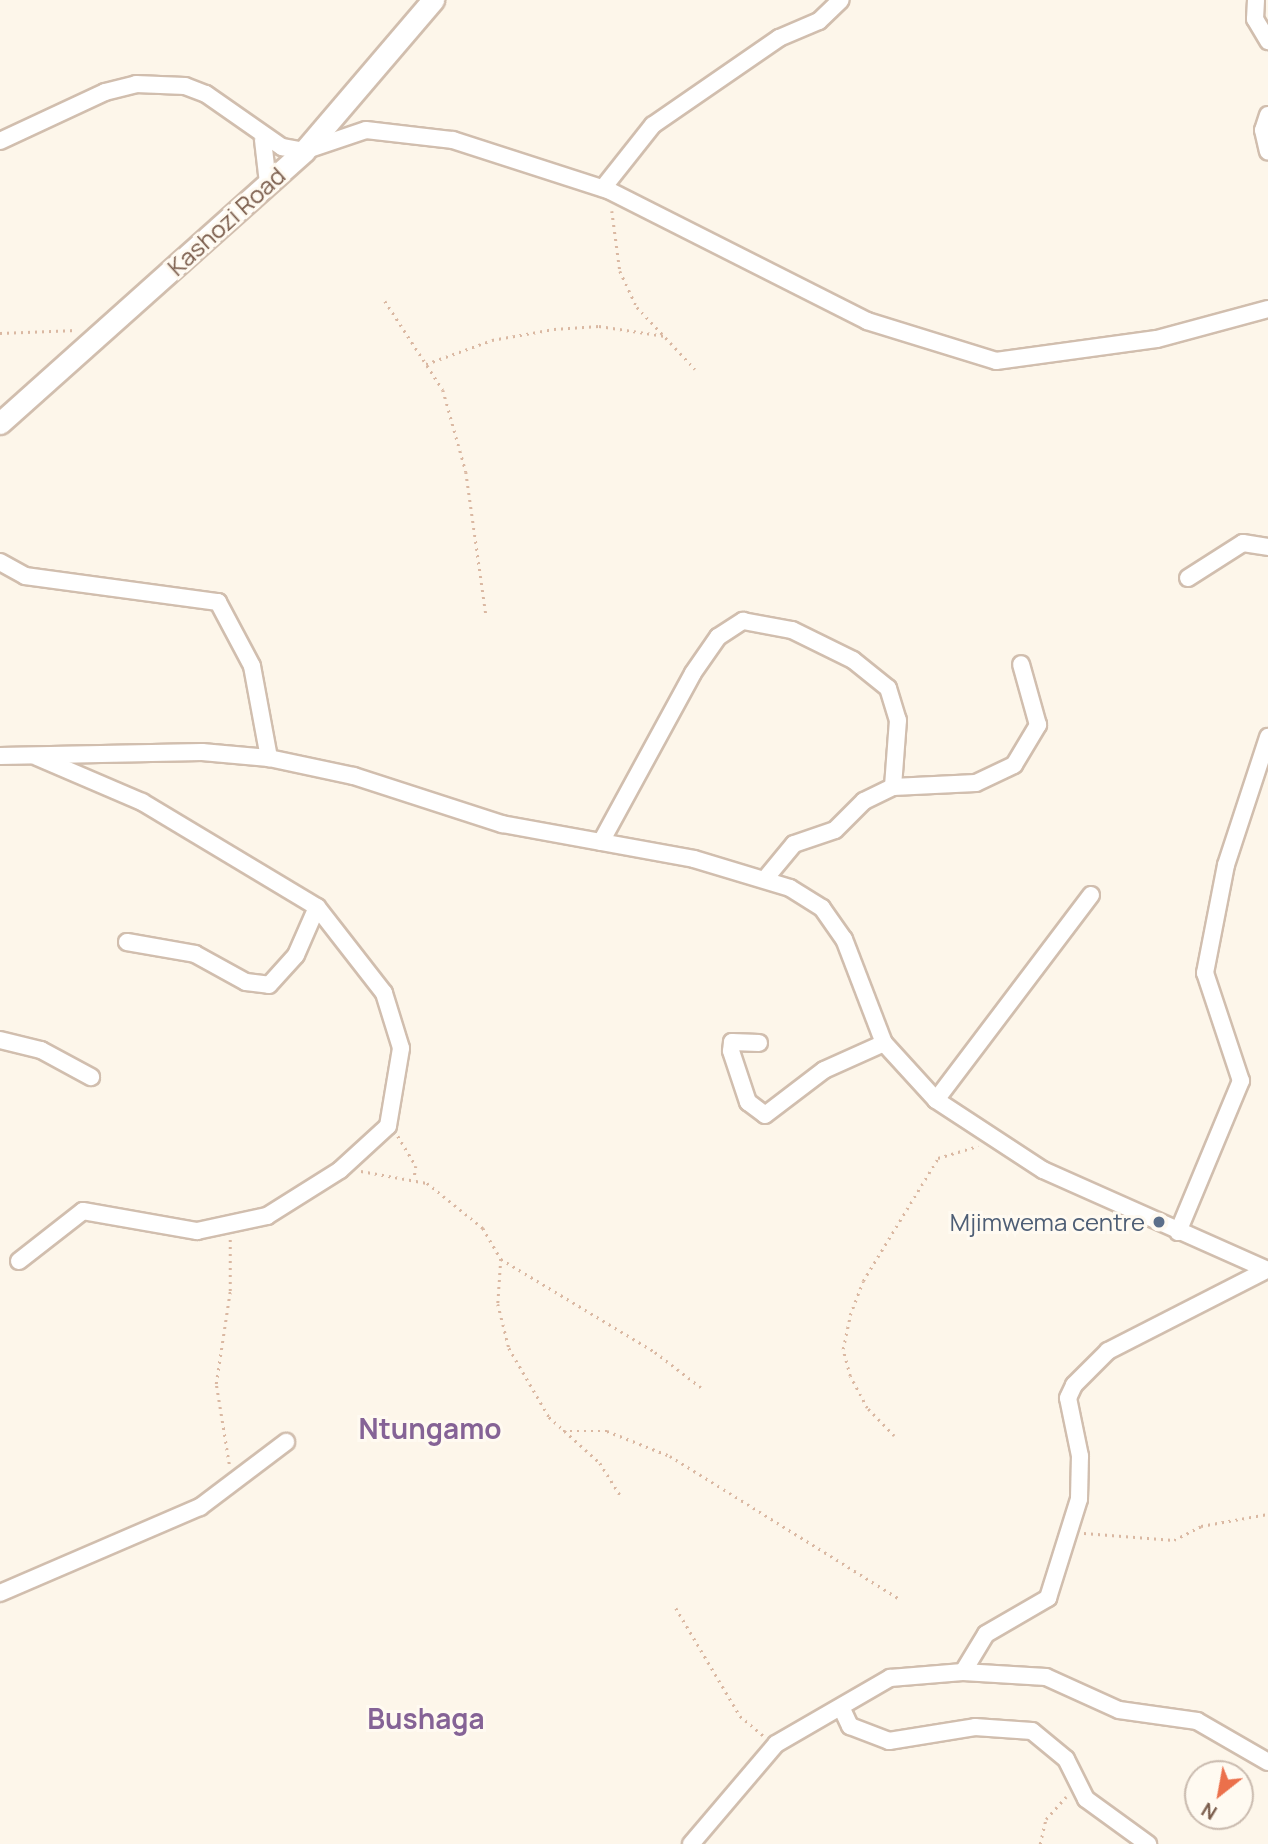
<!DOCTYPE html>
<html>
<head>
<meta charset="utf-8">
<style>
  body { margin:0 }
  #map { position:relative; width:1268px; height:1844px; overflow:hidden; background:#fdf6ea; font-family:Manrope,sans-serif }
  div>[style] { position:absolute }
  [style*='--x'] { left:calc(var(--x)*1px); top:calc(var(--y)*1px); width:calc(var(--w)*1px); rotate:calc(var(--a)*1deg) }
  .path>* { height:2.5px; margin-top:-1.25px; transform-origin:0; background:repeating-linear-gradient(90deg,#dab8a2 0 2px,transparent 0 7px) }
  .roads { filter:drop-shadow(2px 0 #d1beae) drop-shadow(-2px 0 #d1beae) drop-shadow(0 2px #d1beae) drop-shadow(0 -2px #d1beae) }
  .street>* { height:16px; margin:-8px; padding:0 8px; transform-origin:8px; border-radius:8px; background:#fff }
  .secondary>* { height:21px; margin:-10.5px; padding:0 10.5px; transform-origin:10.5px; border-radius:10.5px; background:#fff }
  .dots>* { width:19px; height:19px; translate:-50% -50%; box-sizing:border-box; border:4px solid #fffaf1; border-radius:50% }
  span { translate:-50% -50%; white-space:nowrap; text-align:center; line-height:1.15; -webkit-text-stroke:6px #fffaf1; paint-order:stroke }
  .street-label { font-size:24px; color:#7a5c4b }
  .service-label { font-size:24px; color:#4e5e75 }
  .right { translate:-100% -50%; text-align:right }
  .quarter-label { font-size:28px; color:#856396; font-weight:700 }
  .north { position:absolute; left:1184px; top:1760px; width:70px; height:70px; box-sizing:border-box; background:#fffaf1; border:2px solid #cabbaf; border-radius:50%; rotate:211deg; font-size:19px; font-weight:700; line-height:28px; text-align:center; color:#7a5c4b }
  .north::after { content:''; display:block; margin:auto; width:24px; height:32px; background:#eb704b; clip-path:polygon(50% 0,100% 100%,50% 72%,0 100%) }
</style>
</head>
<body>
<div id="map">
  <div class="path">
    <div style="--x:612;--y:211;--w:61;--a:82.4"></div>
    <div style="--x:620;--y:271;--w:40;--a:65"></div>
    <div style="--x:637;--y:307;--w:85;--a:46.9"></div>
    <div style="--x:385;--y:301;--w:106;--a:56.9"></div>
    <div style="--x:443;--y:390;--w:85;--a:74.3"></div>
    <div style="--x:466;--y:472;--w:143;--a:82"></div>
    <div style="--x:0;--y:333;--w:77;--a:-2.2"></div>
    <div style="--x:426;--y:364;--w:70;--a:-20"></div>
    <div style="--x:492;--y:340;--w:63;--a:-10.1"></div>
    <div style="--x:554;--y:329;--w:45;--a:-3.8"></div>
    <div style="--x:599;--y:326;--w:67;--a:8.6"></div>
    <div style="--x:398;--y:1136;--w:35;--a:59"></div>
    <div style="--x:416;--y:1166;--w:14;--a:98"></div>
    <div style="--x:361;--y:1171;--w:67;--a:10.3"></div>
    <div style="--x:427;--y:1183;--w:72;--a:38.8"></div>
    <div style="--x:483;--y:1228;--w:36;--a:60"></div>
    <div style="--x:501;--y:1259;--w:45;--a:93.8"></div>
    <div style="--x:498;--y:1304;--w:45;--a:76"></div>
    <div style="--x:509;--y:1348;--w:80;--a:59.9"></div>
    <div style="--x:549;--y:1417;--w:69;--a:42"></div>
    <div style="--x:600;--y:1463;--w:41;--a:57.8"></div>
    <div style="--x:501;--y:1259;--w:180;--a:31.1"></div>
    <div style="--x:655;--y:1352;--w:61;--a:37.6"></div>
    <div style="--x:563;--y:1431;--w:44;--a:0"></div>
    <div style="--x:607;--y:1431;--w:68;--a:21.6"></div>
    <div style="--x:670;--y:1456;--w:269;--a:31.9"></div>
    <div style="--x:894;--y:1436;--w:39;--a:-134"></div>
    <div style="--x:867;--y:1408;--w:36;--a:-118"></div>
    <div style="--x:850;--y:1376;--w:28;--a:-105"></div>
    <div style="--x:843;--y:1349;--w:35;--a:-78"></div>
    <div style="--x:850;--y:1315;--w:36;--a:-69"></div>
    <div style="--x:863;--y:1281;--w:144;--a:-58.6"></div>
    <div style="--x:938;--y:1158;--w:42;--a:-16.7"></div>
    <div style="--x:229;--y:1464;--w:81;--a:-99.2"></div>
    <div style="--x:216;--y:1384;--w:94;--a:-81.4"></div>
    <div style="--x:230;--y:1291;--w:52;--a:-90"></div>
    <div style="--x:1084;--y:1533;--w:90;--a:4.4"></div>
    <div style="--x:1174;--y:1540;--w:30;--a:-27"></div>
    <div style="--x:1201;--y:1526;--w:68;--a:-10.2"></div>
    <div style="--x:676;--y:1608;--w:126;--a:59.3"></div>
    <div style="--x:740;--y:1716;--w:31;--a:40"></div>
    <div style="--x:1040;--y:1844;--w:26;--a:-77"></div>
    <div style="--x:1046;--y:1819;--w:30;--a:-48"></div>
  </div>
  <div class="roads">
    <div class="street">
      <div style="--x:1256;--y:0;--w:19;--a:93"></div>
      <div style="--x:1255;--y:19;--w:26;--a:59"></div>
      <div style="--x:1268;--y:115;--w:16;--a:108"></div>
      <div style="--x:1263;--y:130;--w:22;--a:77"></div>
      <div style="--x:263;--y:140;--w:43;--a:83.4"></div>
      <div style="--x:0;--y:141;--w:116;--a:-25"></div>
      <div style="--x:105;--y:92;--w:32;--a:-14"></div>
      <div style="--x:136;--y:84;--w:49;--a:2.3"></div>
      <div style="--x:185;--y:86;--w:22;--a:21"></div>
      <div style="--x:206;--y:94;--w:93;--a:34.9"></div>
      <div style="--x:282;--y:147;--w:22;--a:10"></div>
      <div style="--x:304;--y:151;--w:65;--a:-18.7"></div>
      <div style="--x:366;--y:130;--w:88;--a:6.6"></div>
      <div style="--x:453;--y:140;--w:163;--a:17.9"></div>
      <div style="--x:608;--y:190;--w:290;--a:26.8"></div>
      <div style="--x:867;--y:321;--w:135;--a:17.2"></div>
      <div style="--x:996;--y:361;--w:162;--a:-7.8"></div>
      <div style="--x:1157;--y:339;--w:115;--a:-15.1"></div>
      <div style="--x:603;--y:188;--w:80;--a:-51.6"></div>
      <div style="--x:653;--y:125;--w:153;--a:-34.6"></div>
      <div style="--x:779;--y:38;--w:43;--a:-23"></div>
      <div style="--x:819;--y:21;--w:30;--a:-44"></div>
      <div style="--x:0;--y:562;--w:29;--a:29"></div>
      <div style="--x:25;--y:576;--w:195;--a:7.7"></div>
      <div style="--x:218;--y:602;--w:72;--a:62"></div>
      <div style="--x:252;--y:666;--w:94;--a:79.5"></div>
      <div style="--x:1188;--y:578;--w:65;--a:-32.5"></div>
      <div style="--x:1243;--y:543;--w:25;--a:9"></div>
      <div style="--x:0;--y:756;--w:202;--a:-1.1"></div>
      <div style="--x:202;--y:752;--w:67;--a:5.1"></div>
      <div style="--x:269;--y:758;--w:87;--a:12"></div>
      <div style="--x:354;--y:776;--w:156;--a:18"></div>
      <div style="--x:502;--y:824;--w:195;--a:10.3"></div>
      <div style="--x:694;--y:859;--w:100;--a:16.8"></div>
      <div style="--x:790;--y:888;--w:38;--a:32"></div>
      <div style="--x:822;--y:908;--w:38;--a:55"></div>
      <div style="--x:844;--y:939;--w:111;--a:69"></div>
      <div style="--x:884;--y:1043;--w:77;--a:47.6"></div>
      <div style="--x:936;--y:1100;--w:128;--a:33.2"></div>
      <div style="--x:1043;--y:1170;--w:246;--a:24"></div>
      <div style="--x:601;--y:842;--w:192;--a:-61.4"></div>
      <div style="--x:693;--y:673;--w:44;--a:-55.2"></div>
      <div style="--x:718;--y:637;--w:30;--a:-33"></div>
      <div style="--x:743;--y:621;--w:50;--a:10.4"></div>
      <div style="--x:792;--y:630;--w:68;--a:26.2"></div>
      <div style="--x:853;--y:660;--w:45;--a:38.7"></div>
      <div style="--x:888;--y:688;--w:34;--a:73"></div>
      <div style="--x:898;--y:720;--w:67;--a:94.3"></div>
      <div style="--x:765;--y:879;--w:45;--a:-50.4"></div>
      <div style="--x:794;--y:844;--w:43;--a:-18.9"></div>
      <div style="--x:835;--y:830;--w:41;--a:-45"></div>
      <div style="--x:864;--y:801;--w:32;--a:-26"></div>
      <div style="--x:893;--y:787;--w:83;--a:-2.8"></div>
      <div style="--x:976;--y:783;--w:42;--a:-25.3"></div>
      <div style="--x:1014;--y:765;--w:47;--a:-59"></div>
      <div style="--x:1038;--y:725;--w:63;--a:-105.6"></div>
      <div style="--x:127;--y:942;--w:69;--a:10"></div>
      <div style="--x:195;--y:954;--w:58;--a:28.8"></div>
      <div style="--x:246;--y:982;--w:23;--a:7"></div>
      <div style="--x:269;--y:985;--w:40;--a:-48"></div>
      <div style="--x:296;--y:955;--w:52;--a:-66.4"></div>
      <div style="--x:0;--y:1040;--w:42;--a:13.7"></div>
      <div style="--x:41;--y:1050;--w:57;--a:28.4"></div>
      <div style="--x:759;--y:1043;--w:27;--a:-178"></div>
      <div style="--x:732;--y:1042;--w:9;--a:96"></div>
      <div style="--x:731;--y:1051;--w:54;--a:71.6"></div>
      <div style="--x:748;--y:1102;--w:21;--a:37"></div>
      <div style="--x:765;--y:1115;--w:74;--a:-37.3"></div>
      <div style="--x:824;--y:1070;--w:66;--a:-24.2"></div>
      <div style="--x:936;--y:1100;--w:257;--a:-52.9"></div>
      <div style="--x:1178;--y:1232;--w:164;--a:-67.4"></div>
      <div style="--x:1241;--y:1081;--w:114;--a:-108.4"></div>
      <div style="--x:1205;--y:973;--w:110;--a:-79"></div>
      <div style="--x:1226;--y:865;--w:135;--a:-71.8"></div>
      <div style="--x:19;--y:1261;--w:81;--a:-38"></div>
      <div style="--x:83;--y:1211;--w:116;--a:10"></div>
      <div style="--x:197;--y:1231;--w:72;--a:-12.1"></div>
      <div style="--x:267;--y:1216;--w:86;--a:-32.2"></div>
      <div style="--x:340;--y:1170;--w:65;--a:-42.5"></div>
      <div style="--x:388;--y:1126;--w:79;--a:-80.5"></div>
      <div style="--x:401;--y:1048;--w:58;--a:-107.2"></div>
      <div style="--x:384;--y:993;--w:109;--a:-127.9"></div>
      <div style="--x:317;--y:907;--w:204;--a:-149"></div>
      <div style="--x:142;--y:802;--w:114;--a:-156.8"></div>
      <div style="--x:0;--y:1593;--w:218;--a:-23.3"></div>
      <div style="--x:200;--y:1507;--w:108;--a:-37.1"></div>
      <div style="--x:963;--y:1672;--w:83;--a:3.4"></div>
      <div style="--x:1046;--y:1677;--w:80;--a:24.3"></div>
      <div style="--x:1119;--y:1710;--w:79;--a:8"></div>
      <div style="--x:1197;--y:1721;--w:82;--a:30"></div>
      <div style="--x:842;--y:1709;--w:19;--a:65"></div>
      <div style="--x:850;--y:1726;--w:42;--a:21"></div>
      <div style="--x:889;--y:1741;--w:87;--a:-9.2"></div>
      <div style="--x:975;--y:1727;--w:57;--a:4"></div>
      <div style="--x:1032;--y:1731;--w:44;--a:39.5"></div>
      <div style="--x:1066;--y:1759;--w:45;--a:63.4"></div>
      <div style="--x:1086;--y:1799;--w:77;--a:36"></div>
      <div style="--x:691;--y:1844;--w:131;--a:-49.6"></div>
      <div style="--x:776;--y:1744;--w:132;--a:-30.1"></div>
      <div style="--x:890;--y:1678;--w:73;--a:-4.7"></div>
      <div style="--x:963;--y:1672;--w:44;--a:-58.8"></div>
      <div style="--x:986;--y:1634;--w:72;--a:-30.1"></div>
      <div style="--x:1048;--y:1598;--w:104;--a:-72.6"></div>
      <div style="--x:1079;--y:1499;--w:43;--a:-88.7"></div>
      <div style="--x:1080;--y:1456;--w:59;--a:-101.7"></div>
      <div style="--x:1068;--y:1398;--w:14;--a:-65"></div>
      <div style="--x:1074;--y:1385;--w:48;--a:-45"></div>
      <div style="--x:1108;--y:1351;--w:178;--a:-27.1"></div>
    </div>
    <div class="secondary">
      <div style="--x:0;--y:423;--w:408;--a:-41.8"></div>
      <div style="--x:304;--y:151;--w:199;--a:-49.5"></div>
    </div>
  </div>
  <div class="dots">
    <div style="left:1159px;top:1222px;background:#5c6f8a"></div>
  </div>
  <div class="street-label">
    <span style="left:226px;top:221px;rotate:-42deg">Kashozi Road</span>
  </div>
  <div class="service-label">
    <span class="right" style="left:1145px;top:1222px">Mjimwema centre</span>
  </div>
  <div class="quarter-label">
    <span style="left:430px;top:1428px">Ntungamo</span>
    <span style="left:426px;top:1718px">Bushaga</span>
  </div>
  <div class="north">N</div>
</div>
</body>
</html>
